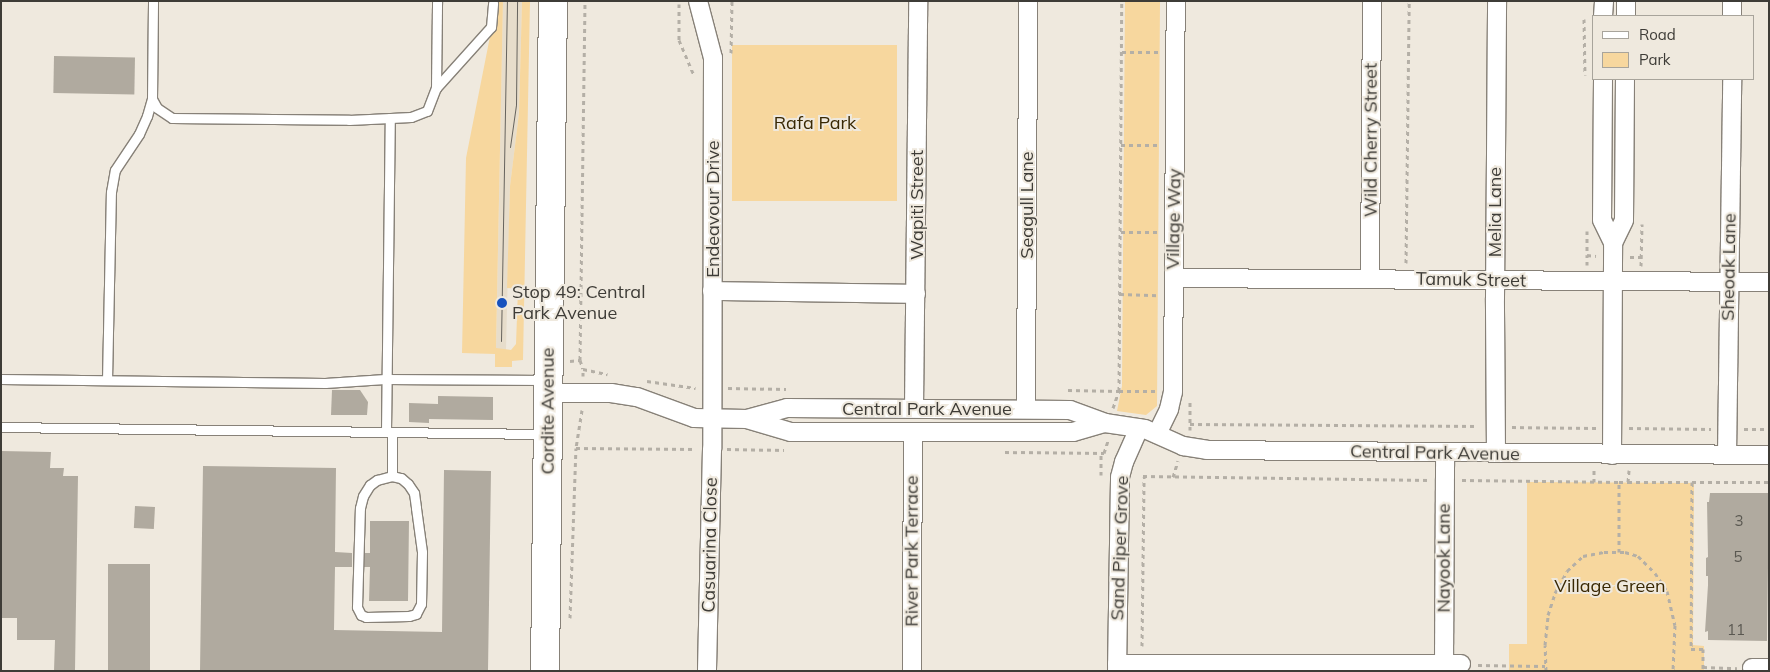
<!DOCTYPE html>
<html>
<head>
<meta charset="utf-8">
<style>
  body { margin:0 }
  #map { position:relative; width:1770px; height:672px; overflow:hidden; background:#efe9de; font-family:Mulish,sans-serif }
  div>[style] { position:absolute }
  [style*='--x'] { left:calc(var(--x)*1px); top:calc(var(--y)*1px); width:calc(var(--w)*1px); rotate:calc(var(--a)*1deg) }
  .built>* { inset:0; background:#e7ddcb }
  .green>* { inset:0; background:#f7d79e; transform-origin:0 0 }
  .building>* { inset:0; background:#b0aa9f; transform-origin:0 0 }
  .path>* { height:3px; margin-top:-1.5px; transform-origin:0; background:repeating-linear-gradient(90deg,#b4afa6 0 4px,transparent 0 8px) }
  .roads { filter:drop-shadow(1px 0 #878178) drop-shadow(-1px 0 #878178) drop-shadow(0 1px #878178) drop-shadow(0 -1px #878178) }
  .lane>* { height:9px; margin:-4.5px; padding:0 4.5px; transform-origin:4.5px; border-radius:4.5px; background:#fff }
  .street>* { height:18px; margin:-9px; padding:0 9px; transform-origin:9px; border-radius:9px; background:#fff }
  .primary>* { height:28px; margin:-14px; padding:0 14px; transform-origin:14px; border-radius:14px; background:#fff }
  .tram>* { height:1px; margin:-0.5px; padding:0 0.5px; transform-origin:0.5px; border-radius:0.5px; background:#66635d }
  .dots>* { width:14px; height:14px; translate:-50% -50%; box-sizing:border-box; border:2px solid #efe9de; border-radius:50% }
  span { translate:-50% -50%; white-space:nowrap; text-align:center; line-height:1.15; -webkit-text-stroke:4px #efe9de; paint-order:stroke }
  .number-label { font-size:15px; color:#5a5851 }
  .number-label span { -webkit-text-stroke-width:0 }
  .park-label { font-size:18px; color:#392803 }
  .street-label { font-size:18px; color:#3e3c37 }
  .poi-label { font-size:18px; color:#3e3c37 }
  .left { translate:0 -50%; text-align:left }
  .frame { position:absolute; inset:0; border:2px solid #3e3c37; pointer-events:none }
  .legend { position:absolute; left:1592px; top:15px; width:162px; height:65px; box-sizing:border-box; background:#efe9de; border:1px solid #a8a49b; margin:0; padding:6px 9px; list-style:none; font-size:15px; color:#3e3c37 }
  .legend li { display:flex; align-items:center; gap:10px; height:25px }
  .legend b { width:25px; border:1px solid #a8a49b }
</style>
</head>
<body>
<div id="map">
  <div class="built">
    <div style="clip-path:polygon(503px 1px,522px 1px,519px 113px,510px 186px,506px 350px,496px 349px)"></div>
  </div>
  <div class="green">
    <div style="clip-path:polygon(497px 1px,503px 1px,496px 348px,511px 350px,516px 344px,518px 289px,507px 288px,510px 186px,519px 113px,522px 1px,530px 1px,523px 360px,512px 361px,512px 367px,495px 367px,495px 354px,462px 353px,466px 158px)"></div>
    <div style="clip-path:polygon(1125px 1px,1160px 1px,1157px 406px,1146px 415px,1117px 411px,1122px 386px)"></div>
    <div style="left:732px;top:45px;width:165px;height:156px"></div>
    <div style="clip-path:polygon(1527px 482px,1694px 483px,1693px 645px,1704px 646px,1704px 671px,1509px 671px,1509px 644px,1527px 644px)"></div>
  </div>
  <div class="building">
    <div style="left:54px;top:56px;width:81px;height:37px;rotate:1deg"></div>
    <div style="clip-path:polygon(332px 390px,360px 390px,368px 402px,367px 415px,331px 415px)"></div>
    <div style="clip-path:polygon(438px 396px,493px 397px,493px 420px,429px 419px,429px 423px,409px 422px,409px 403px,438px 404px)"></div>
    <div style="clip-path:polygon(1px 451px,51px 452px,50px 468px,64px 468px,63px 476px,78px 476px,75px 671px,54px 671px,55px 640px,17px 640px,17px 618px,1px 618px)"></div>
    <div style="clip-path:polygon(203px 466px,336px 468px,335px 552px,352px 553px,352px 567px,335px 567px,334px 630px,442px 632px,444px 470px,491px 471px,488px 671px,200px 671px)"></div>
    <div style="clip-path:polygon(1710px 493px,1769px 493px,1767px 641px,1708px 640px,1708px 631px,1705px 632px,1708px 585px,1708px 576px,1706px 576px,1706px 558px,1708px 557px,1707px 502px,1709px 502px)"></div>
    <div style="left:135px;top:506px;width:20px;height:22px;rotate:3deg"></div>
    <div style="clip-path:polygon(370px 521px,409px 521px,408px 601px,369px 601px,370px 567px,364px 567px,365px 553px,370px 553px)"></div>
    <div style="left:108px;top:564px;width:42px;height:107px"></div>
  </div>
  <div class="path">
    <div style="--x:679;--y:4;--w:36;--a:90"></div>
    <div style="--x:679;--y:40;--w:38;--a:67"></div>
    <div style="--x:1584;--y:19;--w:56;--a:89"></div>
    <div style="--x:1122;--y:52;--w:37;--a:0"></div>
    <div style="--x:731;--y:53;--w:52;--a:-88.9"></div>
    <div style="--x:1121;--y:145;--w:37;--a:0"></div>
    <div style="--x:1587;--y:231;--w:24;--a:90"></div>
    <div style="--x:1121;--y:232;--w:36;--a:0"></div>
    <div style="--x:1630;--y:257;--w:12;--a:0"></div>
    <div style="--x:1406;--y:263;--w:262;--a:-89.3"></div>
    <div style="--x:1587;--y:265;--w:10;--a:-90"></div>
    <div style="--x:1587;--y:255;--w:9;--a:6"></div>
    <div style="--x:1641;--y:266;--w:42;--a:-88.6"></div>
    <div style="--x:1120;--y:294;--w:38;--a:2"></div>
    <div style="--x:580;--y:360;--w:359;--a:-89.2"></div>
    <div style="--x:570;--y:361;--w:10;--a:-6"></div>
    <div style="--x:580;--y:360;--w:9;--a:72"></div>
    <div style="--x:583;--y:376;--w:7;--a:-90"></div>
    <div style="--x:583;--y:369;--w:25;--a:12"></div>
    <div style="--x:647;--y:381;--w:49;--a:8.3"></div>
    <div style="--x:728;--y:388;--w:58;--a:1"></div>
    <div style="--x:1068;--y:390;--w:51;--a:1.1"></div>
    <div style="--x:1119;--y:391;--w:390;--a:-89.6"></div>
    <div style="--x:1113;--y:408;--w:18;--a:-71"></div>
    <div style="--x:1119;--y:391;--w:38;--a:0"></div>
    <div style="--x:582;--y:410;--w:38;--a:99"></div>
    <div style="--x:576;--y:448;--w:120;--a:0.5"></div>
    <div style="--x:1190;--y:424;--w:288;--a:0.4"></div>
    <div style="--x:1512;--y:427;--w:84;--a:0.7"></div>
    <div style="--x:1629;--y:428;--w:82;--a:0.7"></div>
    <div style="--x:1744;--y:429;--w:25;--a:0"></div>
    <div style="--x:1190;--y:430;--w:29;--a:-90"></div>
    <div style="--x:727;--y:449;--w:57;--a:1"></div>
    <div style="--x:1005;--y:452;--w:99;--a:0.6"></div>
    <div style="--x:1104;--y:453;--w:13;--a:-72"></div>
    <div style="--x:1101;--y:475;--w:22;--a:-90"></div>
    <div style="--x:1143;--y:476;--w:286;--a:0.8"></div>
    <div style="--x:1173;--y:477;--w:17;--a:-73"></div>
    <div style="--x:1462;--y:480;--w:157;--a:0.7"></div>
    <div style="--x:1594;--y:482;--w:12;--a:-90"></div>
    <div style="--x:1628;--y:482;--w:141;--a:0"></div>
    <div style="--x:1692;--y:482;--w:167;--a:90.3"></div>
    <div style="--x:1691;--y:649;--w:12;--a:0"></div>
    <div style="--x:1703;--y:649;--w:22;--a:90"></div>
    <div style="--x:1619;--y:552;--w:70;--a:-90"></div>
    <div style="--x:1619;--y:482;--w:9;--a:0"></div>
    <div style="--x:1628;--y:482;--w:12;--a:-85"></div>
    <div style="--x:570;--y:618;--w:170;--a:-88"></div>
    <div style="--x:1142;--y:646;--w:169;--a:-89.3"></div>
    <div style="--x:1478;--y:665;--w:67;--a:0.9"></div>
    <div style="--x:1703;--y:667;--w:34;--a:2"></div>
    <div style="--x:1546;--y:671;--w:26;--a:-92"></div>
    <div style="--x:1545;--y:645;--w:30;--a:-84"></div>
    <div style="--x:1548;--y:615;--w:23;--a:-72"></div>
    <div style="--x:1555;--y:593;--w:25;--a:-61"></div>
    <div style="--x:1567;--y:571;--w:22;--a:-43"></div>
    <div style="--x:1583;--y:556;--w:21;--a:-11"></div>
    <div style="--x:1604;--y:552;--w:21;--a:0"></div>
    <div style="--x:1625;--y:552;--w:14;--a:17"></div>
    <div style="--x:1638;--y:556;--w:24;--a:45"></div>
    <div style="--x:1655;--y:573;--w:22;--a:56"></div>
    <div style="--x:1667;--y:591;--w:35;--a:77"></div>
    <div style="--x:1675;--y:625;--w:46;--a:92.5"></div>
  </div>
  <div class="roads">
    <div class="lane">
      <div style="--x:436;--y:88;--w:82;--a:-48"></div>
      <div style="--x:491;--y:27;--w:24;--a:-85"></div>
      <div style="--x:152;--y:99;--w:10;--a:61"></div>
      <div style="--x:157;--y:108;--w:18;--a:34"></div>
      <div style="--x:172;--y:118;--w:177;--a:0.6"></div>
      <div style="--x:349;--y:120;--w:62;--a:-2.8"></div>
      <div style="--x:411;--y:117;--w:17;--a:-21"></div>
      <div style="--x:427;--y:111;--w:25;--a:-69"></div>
      <div style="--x:436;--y:88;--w:87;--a:-89.3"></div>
      <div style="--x:1;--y:379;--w:324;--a:0.7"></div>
      <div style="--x:325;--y:383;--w:60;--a:-3.8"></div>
      <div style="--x:385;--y:379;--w:160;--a:0.4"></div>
      <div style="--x:107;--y:380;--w:188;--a:-88.8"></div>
      <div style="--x:111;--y:192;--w:22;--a:-80"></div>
      <div style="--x:115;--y:170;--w:43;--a:-56.3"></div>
      <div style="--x:139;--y:134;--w:20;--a:-66"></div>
      <div style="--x:147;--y:116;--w:18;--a:-74"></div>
      <div style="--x:152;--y:99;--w:98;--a:-89.4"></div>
      <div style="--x:1;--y:427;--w:543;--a:0.74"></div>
      <div style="--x:386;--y:431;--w:313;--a:-89.3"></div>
      <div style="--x:392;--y:432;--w:44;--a:90"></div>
      <div style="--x:392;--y:476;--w:9;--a:13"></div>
      <div style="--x:401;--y:478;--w:9;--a:41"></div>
      <div style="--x:408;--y:484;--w:11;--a:56"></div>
      <div style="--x:414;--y:493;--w:15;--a:82"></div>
      <div style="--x:416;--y:508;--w:44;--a:82.2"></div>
      <div style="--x:422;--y:552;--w:52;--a:91.1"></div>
      <div style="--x:421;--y:604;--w:11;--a:117"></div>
      <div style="--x:416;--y:614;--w:7;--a:164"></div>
      <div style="--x:409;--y:616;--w:43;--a:178.7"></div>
      <div style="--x:366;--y:617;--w:5;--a:-158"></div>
      <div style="--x:361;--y:615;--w:9;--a:-117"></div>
      <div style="--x:357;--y:607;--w:99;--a:-88.3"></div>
      <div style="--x:360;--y:508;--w:12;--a:-76"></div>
      <div style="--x:363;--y:496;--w:13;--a:-58"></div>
      <div style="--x:370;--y:485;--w:9;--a:-36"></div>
      <div style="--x:377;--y:480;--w:16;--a:-15"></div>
    </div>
    <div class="street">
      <div style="--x:698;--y:1;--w:59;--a:75.3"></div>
      <div style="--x:713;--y:58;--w:391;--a:90.1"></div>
      <div style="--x:712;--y:449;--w:222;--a:91.3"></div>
      <div style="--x:1603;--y:16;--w:15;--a:-86"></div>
      <div style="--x:1626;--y:16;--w:15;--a:-90"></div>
      <div style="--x:1732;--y:16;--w:15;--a:-90"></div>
      <div style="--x:1603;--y:79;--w:141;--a:90.4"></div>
      <div style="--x:1602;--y:220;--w:25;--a:64"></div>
      <div style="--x:1174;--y:278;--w:595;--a:0.39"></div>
      <div style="--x:1370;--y:278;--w:277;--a:-89.6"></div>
      <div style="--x:712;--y:291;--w:204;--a:0.8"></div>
      <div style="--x:547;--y:393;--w:64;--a:0"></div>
      <div style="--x:611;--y:393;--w:26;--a:9"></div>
      <div style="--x:637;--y:397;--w:61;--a:20.2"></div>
      <div style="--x:694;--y:418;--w:53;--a:1.1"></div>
      <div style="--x:747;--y:419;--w:46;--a:16.5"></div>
      <div style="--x:791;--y:432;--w:282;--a:0"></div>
      <div style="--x:1073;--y:432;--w:33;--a:-16"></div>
      <div style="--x:914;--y:408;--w:407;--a:-89.4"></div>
      <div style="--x:1026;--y:409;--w:408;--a:-89.7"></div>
      <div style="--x:747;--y:419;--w:41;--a:-15.4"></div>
      <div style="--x:787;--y:408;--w:283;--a:0.4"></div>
      <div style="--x:1070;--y:410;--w:37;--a:20"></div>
      <div style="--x:1105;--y:423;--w:40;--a:8.5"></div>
      <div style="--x:1145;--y:429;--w:42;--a:24.1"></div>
      <div style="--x:1183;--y:446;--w:24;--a:9"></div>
      <div style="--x:1207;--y:450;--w:562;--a:0.51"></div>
      <div style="--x:1157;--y:434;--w:28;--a:-64"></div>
      <div style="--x:1169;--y:409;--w:17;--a:-77"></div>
      <div style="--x:1173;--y:392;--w:391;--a:-89.6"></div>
      <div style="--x:1496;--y:453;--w:155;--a:-90.4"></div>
      <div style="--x:1495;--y:298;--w:297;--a:-89.6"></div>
      <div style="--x:1612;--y:455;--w:212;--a:-89.7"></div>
      <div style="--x:1613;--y:243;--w:25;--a:-64"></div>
      <div style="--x:1624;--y:220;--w:141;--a:-89.6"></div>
      <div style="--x:1727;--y:455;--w:376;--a:-89.2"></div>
      <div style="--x:1117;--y:664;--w:344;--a:0"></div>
      <div style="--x:1444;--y:664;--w:211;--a:-89.7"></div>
      <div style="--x:1752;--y:668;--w:17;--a:0"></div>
      <div style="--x:912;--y:671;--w:239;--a:-89.8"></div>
      <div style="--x:1117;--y:671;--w:194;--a:-89.1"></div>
      <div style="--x:1120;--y:477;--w:16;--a:-75"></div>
      <div style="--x:1124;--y:462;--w:37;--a:-66"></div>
    </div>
    <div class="primary">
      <div style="--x:545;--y:671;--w:670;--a:-89.32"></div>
    </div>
  </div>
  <div class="tram">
    <div style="--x:510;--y:147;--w:42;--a:-81.9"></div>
    <div style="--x:516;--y:105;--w:104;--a:-89.4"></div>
    <div style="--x:501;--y:341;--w:340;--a:-89"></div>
  </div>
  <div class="dots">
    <div style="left:502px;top:303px;background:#1752be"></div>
  </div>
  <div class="number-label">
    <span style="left:1739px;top:521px">3</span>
    <span style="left:1738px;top:557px">5</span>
    <span style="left:1736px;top:630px">11</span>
  </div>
  <div class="park-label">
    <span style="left:815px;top:123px">Rafa Park</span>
    <span style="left:1610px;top:586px">Village Green</span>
  </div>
  <div class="street-label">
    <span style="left:1371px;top:140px;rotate:-90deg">Wild Cherry Street</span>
    <span style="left:917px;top:205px;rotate:-90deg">Wapiti Street</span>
    <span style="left:1027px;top:205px;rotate:-90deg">Seagull Lane</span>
    <span style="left:713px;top:209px;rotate:-90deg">Endeavour Drive</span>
    <span style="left:1495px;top:212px;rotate:-90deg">Melia Lane</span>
    <span style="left:1174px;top:219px;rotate:-89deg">Village Way</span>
    <span style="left:1729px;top:267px;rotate:-89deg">Sheoak Lane</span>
    <span style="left:1471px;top:280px;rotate:1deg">Tamuk Street</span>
    <span style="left:927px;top:409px">Central Park Avenue</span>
    <span style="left:548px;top:411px;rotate:-90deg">Cordite Avenue</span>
    <span style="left:1435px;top:453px;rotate:1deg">Central Park Avenue</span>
    <span style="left:710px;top:545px;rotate:-89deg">Casuarina Close</span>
    <span style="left:1120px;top:548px;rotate:-88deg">Sand Piper Grove</span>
    <span style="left:912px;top:551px;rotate:-90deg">River Park Terrace</span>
    <span style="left:1444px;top:558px;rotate:-90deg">Nayook Lane</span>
  </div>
  <div class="poi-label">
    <span class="left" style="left:512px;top:303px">Stop 49: Central<br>Park Avenue</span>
  </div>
  <div class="frame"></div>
  <ul class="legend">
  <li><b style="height:6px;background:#fff"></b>Road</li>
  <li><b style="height:14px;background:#f7d79e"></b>Park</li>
  </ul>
</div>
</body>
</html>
